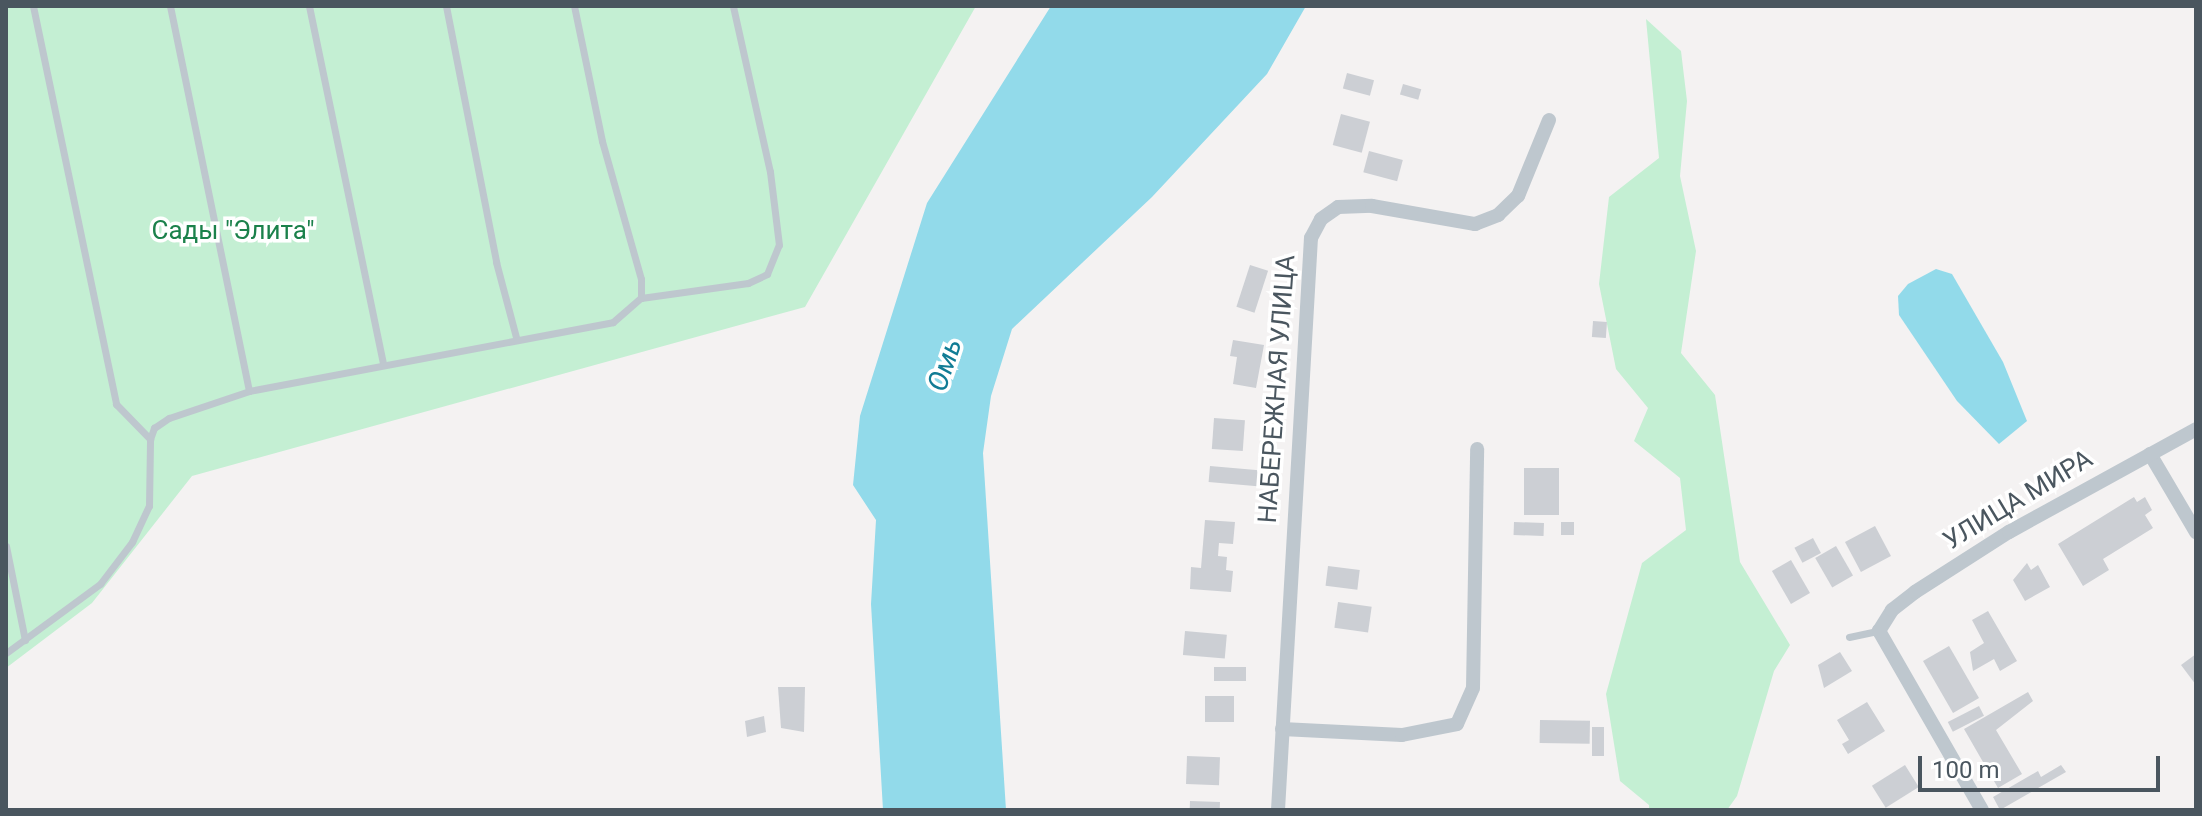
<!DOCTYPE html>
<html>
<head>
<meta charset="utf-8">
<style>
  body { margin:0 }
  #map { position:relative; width:2202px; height:816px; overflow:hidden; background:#f4f2f2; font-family:Roboto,sans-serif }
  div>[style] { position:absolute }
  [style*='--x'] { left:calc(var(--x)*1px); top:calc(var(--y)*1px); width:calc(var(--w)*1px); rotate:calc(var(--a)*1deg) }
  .green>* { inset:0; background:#c4efd3 }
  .water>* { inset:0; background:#92daea }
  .building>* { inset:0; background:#cccfd4; transform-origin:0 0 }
  .lane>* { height:7px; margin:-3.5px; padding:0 3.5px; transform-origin:3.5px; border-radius:3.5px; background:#bec7ce }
  .street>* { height:14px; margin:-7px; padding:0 7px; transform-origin:7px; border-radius:7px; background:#bec7ce }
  span { translate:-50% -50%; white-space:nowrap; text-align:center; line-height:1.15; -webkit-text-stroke:7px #fff; paint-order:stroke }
  .park-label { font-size:26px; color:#1b814b }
  .street-label { font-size:26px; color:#4a565f }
  .water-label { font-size:28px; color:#117c95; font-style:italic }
  .frame { position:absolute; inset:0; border:8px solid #4a565f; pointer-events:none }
  .scale { position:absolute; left:1918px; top:756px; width:242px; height:36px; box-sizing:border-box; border:4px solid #4a565f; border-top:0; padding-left:10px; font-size:24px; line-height:28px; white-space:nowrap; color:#4a565f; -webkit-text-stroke:6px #fff; paint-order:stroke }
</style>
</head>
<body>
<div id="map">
  <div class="green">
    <div style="clip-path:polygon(6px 6px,976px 6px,805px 307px,192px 476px,92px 603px,6px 668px)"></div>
    <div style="clip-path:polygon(1646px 19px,1681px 51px,1687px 101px,1680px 176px,1696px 251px,1681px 353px,1715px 395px,1740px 562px,1790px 645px,1774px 671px,1737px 796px,1727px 810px,1649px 810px,1649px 805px,1620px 781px,1606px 694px,1642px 563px,1686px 530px,1680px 478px,1634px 441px,1648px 408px,1616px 369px,1599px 284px,1609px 197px,1659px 158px)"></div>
  </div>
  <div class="water">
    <div style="clip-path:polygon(1051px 6px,1306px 6px,1267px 74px,1152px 197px,1012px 329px,991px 396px,983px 453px,1006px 810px,883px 810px,871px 604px,876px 520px,853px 485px,860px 416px,927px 203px)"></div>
    <div style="clip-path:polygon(1936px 269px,1952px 274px,2003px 362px,2027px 421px,1999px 444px,1957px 401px,1899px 315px,1898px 296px,1908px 284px)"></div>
  </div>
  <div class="building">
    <div style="left:1347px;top:73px;width:28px;height:16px;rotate:15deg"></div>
    <div style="left:1403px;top:84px;width:19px;height:11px;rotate:16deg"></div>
    <div style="left:1341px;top:114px;width:30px;height:32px;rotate:15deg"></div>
    <div style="left:1369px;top:151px;width:35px;height:22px;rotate:15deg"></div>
    <div style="left:1250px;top:265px;width:19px;height:44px;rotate:18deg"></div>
    <div style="left:1593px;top:321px;width:14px;height:16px;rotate:4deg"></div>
    <div style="clip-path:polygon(1233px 340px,1264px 345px,1256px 388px,1233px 384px,1237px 357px,1230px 356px)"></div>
    <div style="left:1214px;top:418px;width:31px;height:31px;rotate:4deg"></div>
    <div style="left:1210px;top:466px;width:49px;height:16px;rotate:5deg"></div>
    <div style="left:1524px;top:468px;width:35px;height:47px"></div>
    <div style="clip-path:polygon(2134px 497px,2137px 502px,2145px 497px,2152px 510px,2145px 515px,2153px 528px,2103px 559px,2109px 570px,2083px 586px,2058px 544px)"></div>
    <div style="clip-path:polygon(1205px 520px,1235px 522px,1233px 544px,1219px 543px,1218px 556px,1227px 557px,1226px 570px,1233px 571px,1231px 592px,1190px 589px,1191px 567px,1201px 568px)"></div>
    <div style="left:1514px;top:522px;width:30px;height:13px;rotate:2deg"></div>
    <div style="left:1561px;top:522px;width:13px;height:13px"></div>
    <div style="left:1875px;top:526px;width:34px;height:34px;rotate:62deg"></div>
    <div style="left:1813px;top:538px;width:17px;height:21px;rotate:62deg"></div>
    <div style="left:1836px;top:546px;width:34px;height:24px;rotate:60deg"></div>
    <div style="left:1791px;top:560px;width:38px;height:22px;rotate:60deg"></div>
    <div style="clip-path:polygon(2027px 563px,2031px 570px,2038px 565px,2050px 587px,2025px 601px,2013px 580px)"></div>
    <div style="left:1328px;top:566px;width:32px;height:20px;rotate:7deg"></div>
    <div style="left:1338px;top:602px;width:34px;height:26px;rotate:8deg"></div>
    <div style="clip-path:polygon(1988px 611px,2017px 661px,2000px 671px,1994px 659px,1973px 671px,1970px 652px,1984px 643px,1972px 620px)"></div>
    <div style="left:1185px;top:631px;width:42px;height:24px;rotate:5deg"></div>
    <div style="left:1949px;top:646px;width:60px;height:30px;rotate:60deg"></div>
    <div style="clip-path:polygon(1840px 652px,1852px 671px,1824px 688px,1818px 665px)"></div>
    <div style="clip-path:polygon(2196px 654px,2196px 685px,2181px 665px)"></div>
    <div style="left:1214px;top:667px;width:32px;height:14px"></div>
    <div style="clip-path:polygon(778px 687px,805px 687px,804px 732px,781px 728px)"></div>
    <div style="clip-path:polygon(2028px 692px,2033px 701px,1996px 730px,2022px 774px,1998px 788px,1964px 729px)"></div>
    <div style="left:1205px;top:696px;width:29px;height:26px"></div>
    <div style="clip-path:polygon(1867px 702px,1885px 731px,1848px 754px,1842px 744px,1849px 740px,1837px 720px)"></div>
    <div style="left:1979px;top:706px;width:11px;height:35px;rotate:63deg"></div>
    <div style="clip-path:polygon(764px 716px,766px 732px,747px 737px,745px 721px)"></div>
    <div style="left:1540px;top:720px;width:50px;height:23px;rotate:1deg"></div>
    <div style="left:1592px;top:727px;width:12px;height:29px"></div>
    <div style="left:1187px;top:756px;width:33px;height:28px;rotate:2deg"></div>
    <div style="left:1905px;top:765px;width:26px;height:39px;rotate:58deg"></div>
    <div style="clip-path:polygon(2061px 765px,2066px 772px,2000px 810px,1993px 797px,2038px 771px,2041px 777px)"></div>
    <div style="left:1190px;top:801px;width:30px;height:9px;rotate:2deg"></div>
  </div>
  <div class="lane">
    <div style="--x:33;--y:6;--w:407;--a:78.2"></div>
    <div style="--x:116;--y:404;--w:49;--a:45.8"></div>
    <div style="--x:170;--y:6;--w:393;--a:78.4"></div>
    <div style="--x:309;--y:6;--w:365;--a:78.3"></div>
    <div style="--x:446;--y:6;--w:261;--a:78.9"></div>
    <div style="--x:496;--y:262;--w:78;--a:75.1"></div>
    <div style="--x:641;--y:298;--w:108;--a:-8"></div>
    <div style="--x:748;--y:283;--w:21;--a:-25"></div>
    <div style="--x:767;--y:274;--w:31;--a:-68"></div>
    <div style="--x:779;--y:245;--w:74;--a:-97"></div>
    <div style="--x:770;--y:172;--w:170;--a:-102.6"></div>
    <div style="--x:6;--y:546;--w:96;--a:78.6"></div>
    <div style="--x:1849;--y:637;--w:30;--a:-12"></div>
    <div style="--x:6;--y:653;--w:117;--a:-36.3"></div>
    <div style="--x:100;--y:584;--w:53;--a:-52.7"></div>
    <div style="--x:132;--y:542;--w:40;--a:-65"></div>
    <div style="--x:149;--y:506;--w:67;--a:-89.1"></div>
    <div style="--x:150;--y:439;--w:12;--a:-70"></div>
    <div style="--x:154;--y:428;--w:18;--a:-34"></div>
    <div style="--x:169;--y:418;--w:84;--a:-18.6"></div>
    <div style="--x:249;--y:391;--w:370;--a:-10.7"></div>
    <div style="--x:613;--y:322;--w:37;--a:-41"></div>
    <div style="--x:641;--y:298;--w:19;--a:-90"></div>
    <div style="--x:641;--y:279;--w:143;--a:-105.8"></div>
    <div style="--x:602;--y:141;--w:138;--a:-101.7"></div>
  </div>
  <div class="street">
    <div style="--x:2150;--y:454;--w:91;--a:59.5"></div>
    <div style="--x:1282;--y:729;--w:120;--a:2.9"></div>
    <div style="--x:1402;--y:735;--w:56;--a:-11.3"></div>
    <div style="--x:1457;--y:724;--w:39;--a:-66"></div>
    <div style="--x:1473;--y:688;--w:239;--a:-89"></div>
    <div style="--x:1278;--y:810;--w:573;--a:-86.7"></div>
    <div style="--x:1311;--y:238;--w:21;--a:-62"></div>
    <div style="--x:1321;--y:219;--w:21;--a:-35"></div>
    <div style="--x:1338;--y:207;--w:34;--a:-2"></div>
    <div style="--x:1372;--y:206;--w:105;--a:9.9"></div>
    <div style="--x:1475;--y:224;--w:25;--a:-21"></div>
    <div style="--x:1498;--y:215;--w:28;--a:-44"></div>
    <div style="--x:1518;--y:196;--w:82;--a:-67.8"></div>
    <div style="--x:1982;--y:810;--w:207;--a:-119.9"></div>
    <div style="--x:1879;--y:631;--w:25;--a:-58"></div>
    <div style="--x:1892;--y:610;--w:29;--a:-38"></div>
    <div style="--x:1915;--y:592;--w:112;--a:-32.6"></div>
    <div style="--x:2009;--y:532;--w:213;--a:-28.8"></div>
  </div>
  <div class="park-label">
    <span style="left:233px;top:231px">Сады "Элита"</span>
  </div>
  <div class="street-label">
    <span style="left:1277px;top:389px;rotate:-86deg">НАБЕРЕЖНАЯ УЛИЦА</span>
    <span style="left:2018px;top:500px;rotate:-31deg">УЛИЦА МИРА</span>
  </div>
  <div class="water-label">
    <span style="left:945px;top:365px;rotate:-71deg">Омь</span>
  </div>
  <div class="frame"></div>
  <div class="scale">100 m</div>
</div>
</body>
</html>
